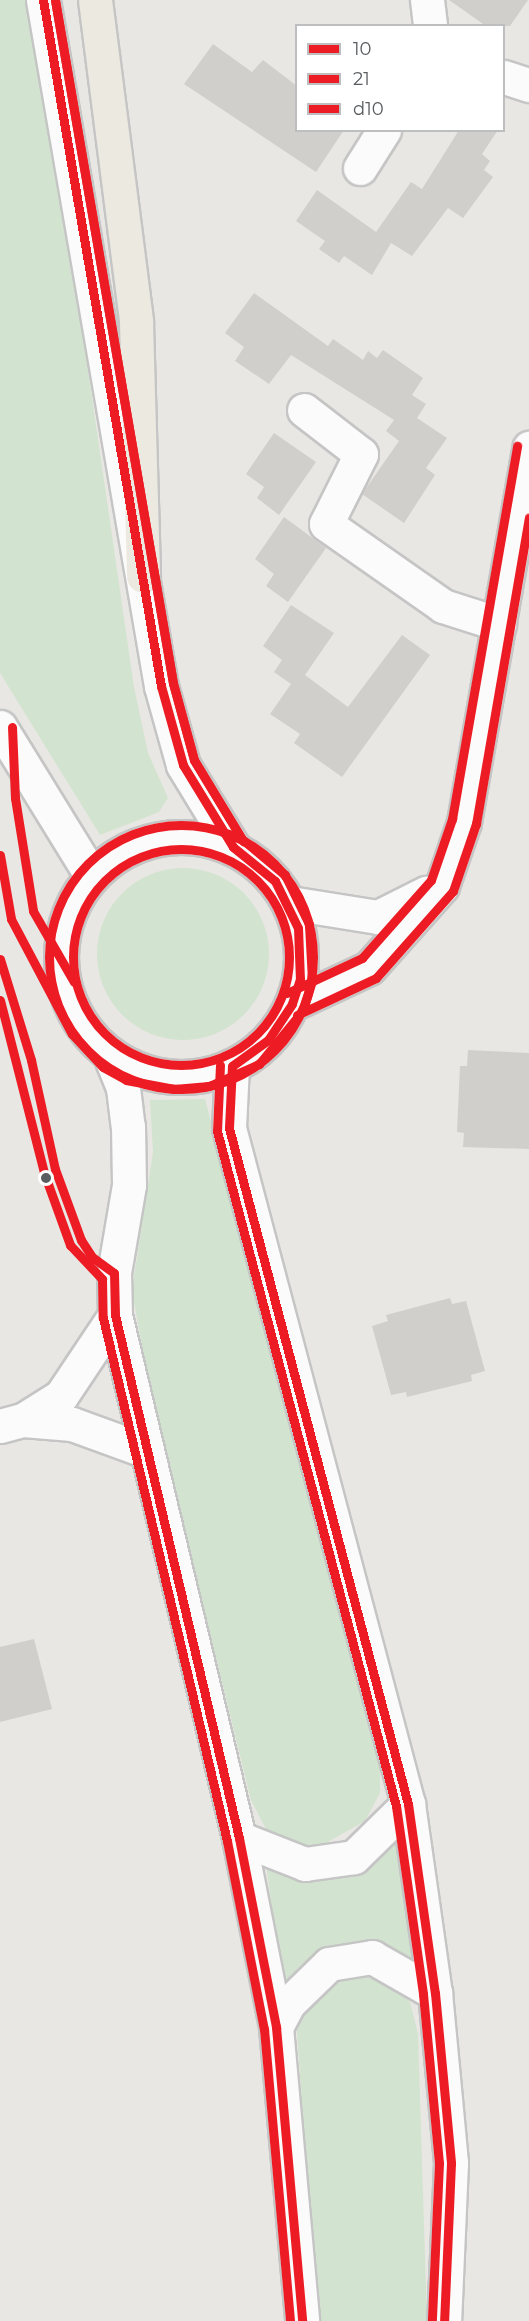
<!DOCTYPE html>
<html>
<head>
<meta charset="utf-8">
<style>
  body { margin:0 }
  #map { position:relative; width:529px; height:2321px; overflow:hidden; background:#e9e7e3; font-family:Montserrat,sans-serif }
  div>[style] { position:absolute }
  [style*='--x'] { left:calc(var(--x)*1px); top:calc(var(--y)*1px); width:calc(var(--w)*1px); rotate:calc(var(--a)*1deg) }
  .green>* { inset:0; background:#d2e3cf }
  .round { border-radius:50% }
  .building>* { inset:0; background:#d0cfcc }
  .roads { filter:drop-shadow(2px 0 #c5c5c5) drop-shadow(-2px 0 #c5c5c5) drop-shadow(0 2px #c5c5c5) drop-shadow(0 -2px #c5c5c5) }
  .street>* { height:33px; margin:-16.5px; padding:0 16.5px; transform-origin:16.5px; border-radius:16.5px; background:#fcfbfb }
  .secondary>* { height:33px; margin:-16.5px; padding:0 16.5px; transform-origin:16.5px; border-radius:16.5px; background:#fcfbfb }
  .secondary>.ring { margin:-16.5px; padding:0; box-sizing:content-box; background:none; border:33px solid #fcfbfb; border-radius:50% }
  .highway>* { height:33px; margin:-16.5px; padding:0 16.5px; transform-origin:16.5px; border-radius:16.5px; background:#ece9e0 }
  .bus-1>* { height:9px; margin:-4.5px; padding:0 4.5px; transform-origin:4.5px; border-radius:4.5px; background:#ed1c24 }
  .bus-2>* { height:9px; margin:-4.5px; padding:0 4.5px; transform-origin:4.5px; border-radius:4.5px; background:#ed1c24 }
  .bus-2>.ring { margin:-4.5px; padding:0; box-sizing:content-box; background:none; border:9px solid #ed1c24; border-radius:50% }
  .bus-3>* { height:9px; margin:-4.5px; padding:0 4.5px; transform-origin:4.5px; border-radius:4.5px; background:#ed1c24 }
  .bus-3>.ring { margin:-4.5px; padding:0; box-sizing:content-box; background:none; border:9px solid #ed1c24; border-radius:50% }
  .dots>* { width:16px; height:16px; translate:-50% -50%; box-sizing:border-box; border:3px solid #fff; border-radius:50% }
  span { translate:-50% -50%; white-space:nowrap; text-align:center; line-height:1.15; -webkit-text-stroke:5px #fff; paint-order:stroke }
  .legend { position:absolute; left:295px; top:24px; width:210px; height:108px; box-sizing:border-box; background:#fff; border:2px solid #bdbebf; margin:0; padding:8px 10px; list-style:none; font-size:18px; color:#595d60 }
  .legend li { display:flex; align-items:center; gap:12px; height:30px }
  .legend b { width:30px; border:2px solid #bdbebf }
</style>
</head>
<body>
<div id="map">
  <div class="green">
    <div style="clip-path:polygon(0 0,25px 0,87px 363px,134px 687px,148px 753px,168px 798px,159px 812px,100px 835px,0 673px)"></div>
    <div class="round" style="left:97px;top:868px;width:172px;height:172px"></div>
    <div style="clip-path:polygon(205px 1099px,380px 1765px,380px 1793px,365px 1821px,317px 1848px,292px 1846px,267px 1831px,251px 1800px,148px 1381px,132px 1290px,153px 1152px,150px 1100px)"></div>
    <div style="clip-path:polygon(396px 1836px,414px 1969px,315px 1955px,282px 1987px,266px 1863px)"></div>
    <div style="clip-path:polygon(348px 1972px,375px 1976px,396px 1988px,410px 2002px,418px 2034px,427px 2321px,318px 2321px,296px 2020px,312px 1994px)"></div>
  </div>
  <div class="building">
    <div style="clip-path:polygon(449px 0,528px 0,510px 26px,486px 26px)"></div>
    <div style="clip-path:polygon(213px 44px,252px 72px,263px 60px,297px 86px,297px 130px,344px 130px,316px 172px,184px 84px)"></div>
    <div style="clip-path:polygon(459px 130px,498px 130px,482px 154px,490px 161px,484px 170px,493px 177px,463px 218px,448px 208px,412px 256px,391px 243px,372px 275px,344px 256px,339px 263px,319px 249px,325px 241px,296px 221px,317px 190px,376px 232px,411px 182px,422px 189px)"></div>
    <div style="clip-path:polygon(254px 293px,328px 346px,333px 339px,363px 360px,368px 351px,377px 358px,383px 350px,423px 378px,412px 395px,426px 404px,417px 418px,447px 438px,426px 468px,435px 475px,404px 523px,362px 494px,399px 441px,386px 431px,394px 420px,291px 355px,269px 384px,235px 361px,244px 347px,225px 333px)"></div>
    <div style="clip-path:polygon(274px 433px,316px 462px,279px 515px,257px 498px,264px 487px,246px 474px)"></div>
    <div style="clip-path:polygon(284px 517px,326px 548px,288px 602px,266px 586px,274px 574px,255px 559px)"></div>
    <div style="clip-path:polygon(291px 605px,334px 633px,305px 675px,348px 707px,402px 635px,430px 655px,342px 777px,294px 743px,300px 734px,270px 714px,291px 684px,274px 672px,282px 660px,263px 646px)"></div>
    <div style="clip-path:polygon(468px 1050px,529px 1053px,529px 1149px,463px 1147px,464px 1133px,457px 1132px,460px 1066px,467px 1066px)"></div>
    <div style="clip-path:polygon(450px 1298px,452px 1304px,466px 1301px,485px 1371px,471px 1375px,472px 1381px,407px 1397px,406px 1392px,391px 1395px,372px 1326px,388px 1321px,386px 1315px)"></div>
    <div style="clip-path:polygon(34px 1639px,52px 1709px,0 1722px,0 1647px)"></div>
  </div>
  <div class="roads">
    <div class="street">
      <div style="--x:427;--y:0;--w:26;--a:83"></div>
      <div style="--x:504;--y:77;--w:26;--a:18"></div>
      <div style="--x:360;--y:168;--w:45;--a:-57.7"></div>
      <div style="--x:304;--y:410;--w:72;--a:37.7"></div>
      <div style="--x:361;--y:454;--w:78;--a:116.6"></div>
      <div style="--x:326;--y:524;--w:143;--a:35"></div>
      <div style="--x:443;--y:606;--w:59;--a:17.8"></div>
      <div style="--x:290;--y:903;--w:89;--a:9"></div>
      <div style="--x:378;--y:917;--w:54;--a:-26.6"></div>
      <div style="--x:292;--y:1004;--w:85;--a:-25.1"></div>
      <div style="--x:369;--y:968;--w:110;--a:-48.3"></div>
      <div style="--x:442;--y:886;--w:68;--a:-71"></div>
      <div style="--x:464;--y:822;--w:380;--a:-80.1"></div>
      <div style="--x:23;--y:1420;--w:49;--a:4.7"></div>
      <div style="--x:72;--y:1424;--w:79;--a:20"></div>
      <div style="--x:0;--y:1426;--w:24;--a:-15"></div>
      <div style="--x:23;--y:1420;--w:45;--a:-32.3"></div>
      <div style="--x:61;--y:1396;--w:97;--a:-56.3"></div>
    </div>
    <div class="secondary">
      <div style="--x:43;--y:0;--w:696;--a:80.24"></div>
      <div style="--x:161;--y:686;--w:82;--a:74.4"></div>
      <div style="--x:183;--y:765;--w:96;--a:58.6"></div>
      <div style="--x:0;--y:727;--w:174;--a:58.4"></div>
      <div class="ring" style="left:61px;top:837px;width:207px;height:207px"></div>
      <div style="--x:111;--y:1058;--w:32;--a:68"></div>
      <div style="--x:123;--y:1088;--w:38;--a:83"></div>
      <div style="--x:128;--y:1126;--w:59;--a:89"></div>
      <div style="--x:129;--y:1185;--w:89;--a:99.7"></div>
      <div style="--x:114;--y:1273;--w:42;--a:88.6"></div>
      <div style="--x:115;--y:1315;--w:537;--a:76.66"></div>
      <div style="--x:239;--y:1838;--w:193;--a:78.9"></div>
      <div style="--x:276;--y:2027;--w:295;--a:84.9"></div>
      <div style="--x:232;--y:1066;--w:62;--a:92.8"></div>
      <div style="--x:229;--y:1128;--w:699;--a:75.17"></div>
      <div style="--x:408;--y:1804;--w:191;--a:81.9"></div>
      <div style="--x:435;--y:1993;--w:171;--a:84.6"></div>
      <div style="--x:451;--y:2163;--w:158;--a:92.5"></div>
      <div style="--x:239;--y:1838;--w:71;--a:21.5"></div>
      <div style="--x:305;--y:1864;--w:49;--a:-8.1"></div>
      <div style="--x:354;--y:1857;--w:76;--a:-44.5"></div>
      <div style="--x:276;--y:2027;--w:27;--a:-62"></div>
      <div style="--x:289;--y:2003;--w:56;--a:-44.3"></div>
      <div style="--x:329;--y:1964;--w:44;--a:-9.2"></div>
      <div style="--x:372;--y:1957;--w:73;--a:29.7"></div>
    </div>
    <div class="highway">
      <div style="--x:95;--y:0;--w:325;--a:82.7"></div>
      <div style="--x:136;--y:322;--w:254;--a:88.4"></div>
    </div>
  </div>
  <div class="bus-1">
    <div style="--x:43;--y:0;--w:696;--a:80.24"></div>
    <div style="--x:161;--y:686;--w:82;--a:74.4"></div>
    <div style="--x:183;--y:765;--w:96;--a:58.6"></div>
    <div style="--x:233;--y:847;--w:54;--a:39"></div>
    <div style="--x:275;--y:881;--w:52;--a:63.9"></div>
    <div style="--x:298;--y:928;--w:51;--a:87.8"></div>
    <div style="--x:300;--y:979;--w:26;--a:108"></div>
    <div style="--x:292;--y:1004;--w:43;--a:123.7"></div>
    <div style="--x:268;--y:1040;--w:44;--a:144.2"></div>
    <div style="--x:0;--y:959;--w:106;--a:72.9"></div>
    <div style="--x:31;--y:1060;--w:112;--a:77.6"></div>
    <div style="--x:55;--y:1169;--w:76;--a:69.9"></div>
    <div style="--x:81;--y:1240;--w:20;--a:57"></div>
    <div style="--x:92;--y:1257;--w:27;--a:36"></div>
    <div style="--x:232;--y:1066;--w:62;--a:92.8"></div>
    <div style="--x:229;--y:1128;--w:699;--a:75.17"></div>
    <div style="--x:408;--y:1804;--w:191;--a:81.9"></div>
    <div style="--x:435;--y:1993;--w:171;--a:84.6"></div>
    <div style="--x:451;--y:2163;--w:158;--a:92.5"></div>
    <div style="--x:114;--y:1273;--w:42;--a:88.6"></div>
    <div style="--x:115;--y:1315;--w:537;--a:76.66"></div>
    <div style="--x:239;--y:1838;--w:193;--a:78.9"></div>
    <div style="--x:276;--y:2027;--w:295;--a:84.9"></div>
  </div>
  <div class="bus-2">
    <div class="ring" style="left:49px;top:825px;width:255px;height:255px"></div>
    <div style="--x:0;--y:855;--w:65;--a:80.2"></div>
    <div style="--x:11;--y:919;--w:130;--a:62.1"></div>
    <div style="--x:72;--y:1034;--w:45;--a:46.8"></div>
    <div style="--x:103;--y:1067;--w:26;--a:29"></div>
    <div style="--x:126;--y:1080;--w:49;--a:10.6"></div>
    <div style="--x:174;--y:1089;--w:35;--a:-5"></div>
    <div style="--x:209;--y:1086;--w:55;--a:-23.7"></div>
    <div style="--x:259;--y:1064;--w:70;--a:-50.8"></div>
    <div style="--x:303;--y:1010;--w:31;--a:-73"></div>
    <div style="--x:312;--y:980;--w:56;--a:-93.1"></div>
    <div style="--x:309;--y:924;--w:55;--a:-116.1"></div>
    <div style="--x:285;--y:875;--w:56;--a:-140.1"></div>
    <div style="--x:242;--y:839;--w:92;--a:-121.3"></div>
    <div style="--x:194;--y:760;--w:80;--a:-105.3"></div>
    <div style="--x:173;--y:683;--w:693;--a:-99.8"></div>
    <div style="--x:0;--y:1000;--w:179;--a:75.7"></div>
    <div style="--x:44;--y:1173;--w:77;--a:70.1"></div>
    <div style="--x:70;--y:1245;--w:47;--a:46.7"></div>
    <div style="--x:102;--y:1279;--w:39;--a:89"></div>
    <div style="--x:103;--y:1318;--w:537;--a:76.66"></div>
    <div style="--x:227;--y:1841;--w:192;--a:78.9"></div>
    <div style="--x:264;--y:2029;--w:293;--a:84.9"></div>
    <div style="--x:297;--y:1015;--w:87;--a:-25.1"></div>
    <div style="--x:376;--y:978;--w:116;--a:-48.5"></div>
    <div style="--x:453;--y:891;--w:71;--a:-71.1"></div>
    <div style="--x:476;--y:824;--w:311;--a:-80.2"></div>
    <div style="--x:220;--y:1065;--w:66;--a:92.6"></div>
    <div style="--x:217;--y:1131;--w:698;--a:75.15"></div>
    <div style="--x:396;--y:1806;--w:190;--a:81.8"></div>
    <div style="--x:423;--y:1994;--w:170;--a:84.6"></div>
    <div style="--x:439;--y:2163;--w:157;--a:92.6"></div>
  </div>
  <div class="bus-3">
    <div style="--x:55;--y:0;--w:693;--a:80.2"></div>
    <div style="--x:173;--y:683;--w:80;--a:74.7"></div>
    <div style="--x:194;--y:760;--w:95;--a:58.8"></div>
    <div style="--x:12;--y:727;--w:71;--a:87.6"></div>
    <div style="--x:15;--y:798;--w:114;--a:80.9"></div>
    <div style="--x:33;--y:911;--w:82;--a:60"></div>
    <div class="ring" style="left:73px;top:849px;width:207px;height:207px"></div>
    <div style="--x:287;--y:993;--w:83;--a:-25"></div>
    <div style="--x:362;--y:958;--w:104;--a:-48.5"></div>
    <div style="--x:431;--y:880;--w:65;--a:-71"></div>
    <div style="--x:452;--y:819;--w:379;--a:-80.1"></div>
  </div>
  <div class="dots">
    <div style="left:46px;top:1178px;background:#595d60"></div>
  </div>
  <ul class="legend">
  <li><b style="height:8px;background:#ed1c24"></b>10</li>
  <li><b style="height:8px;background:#ed1c24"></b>21</li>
  <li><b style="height:8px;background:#ed1c24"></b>d10</li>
  </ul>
</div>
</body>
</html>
